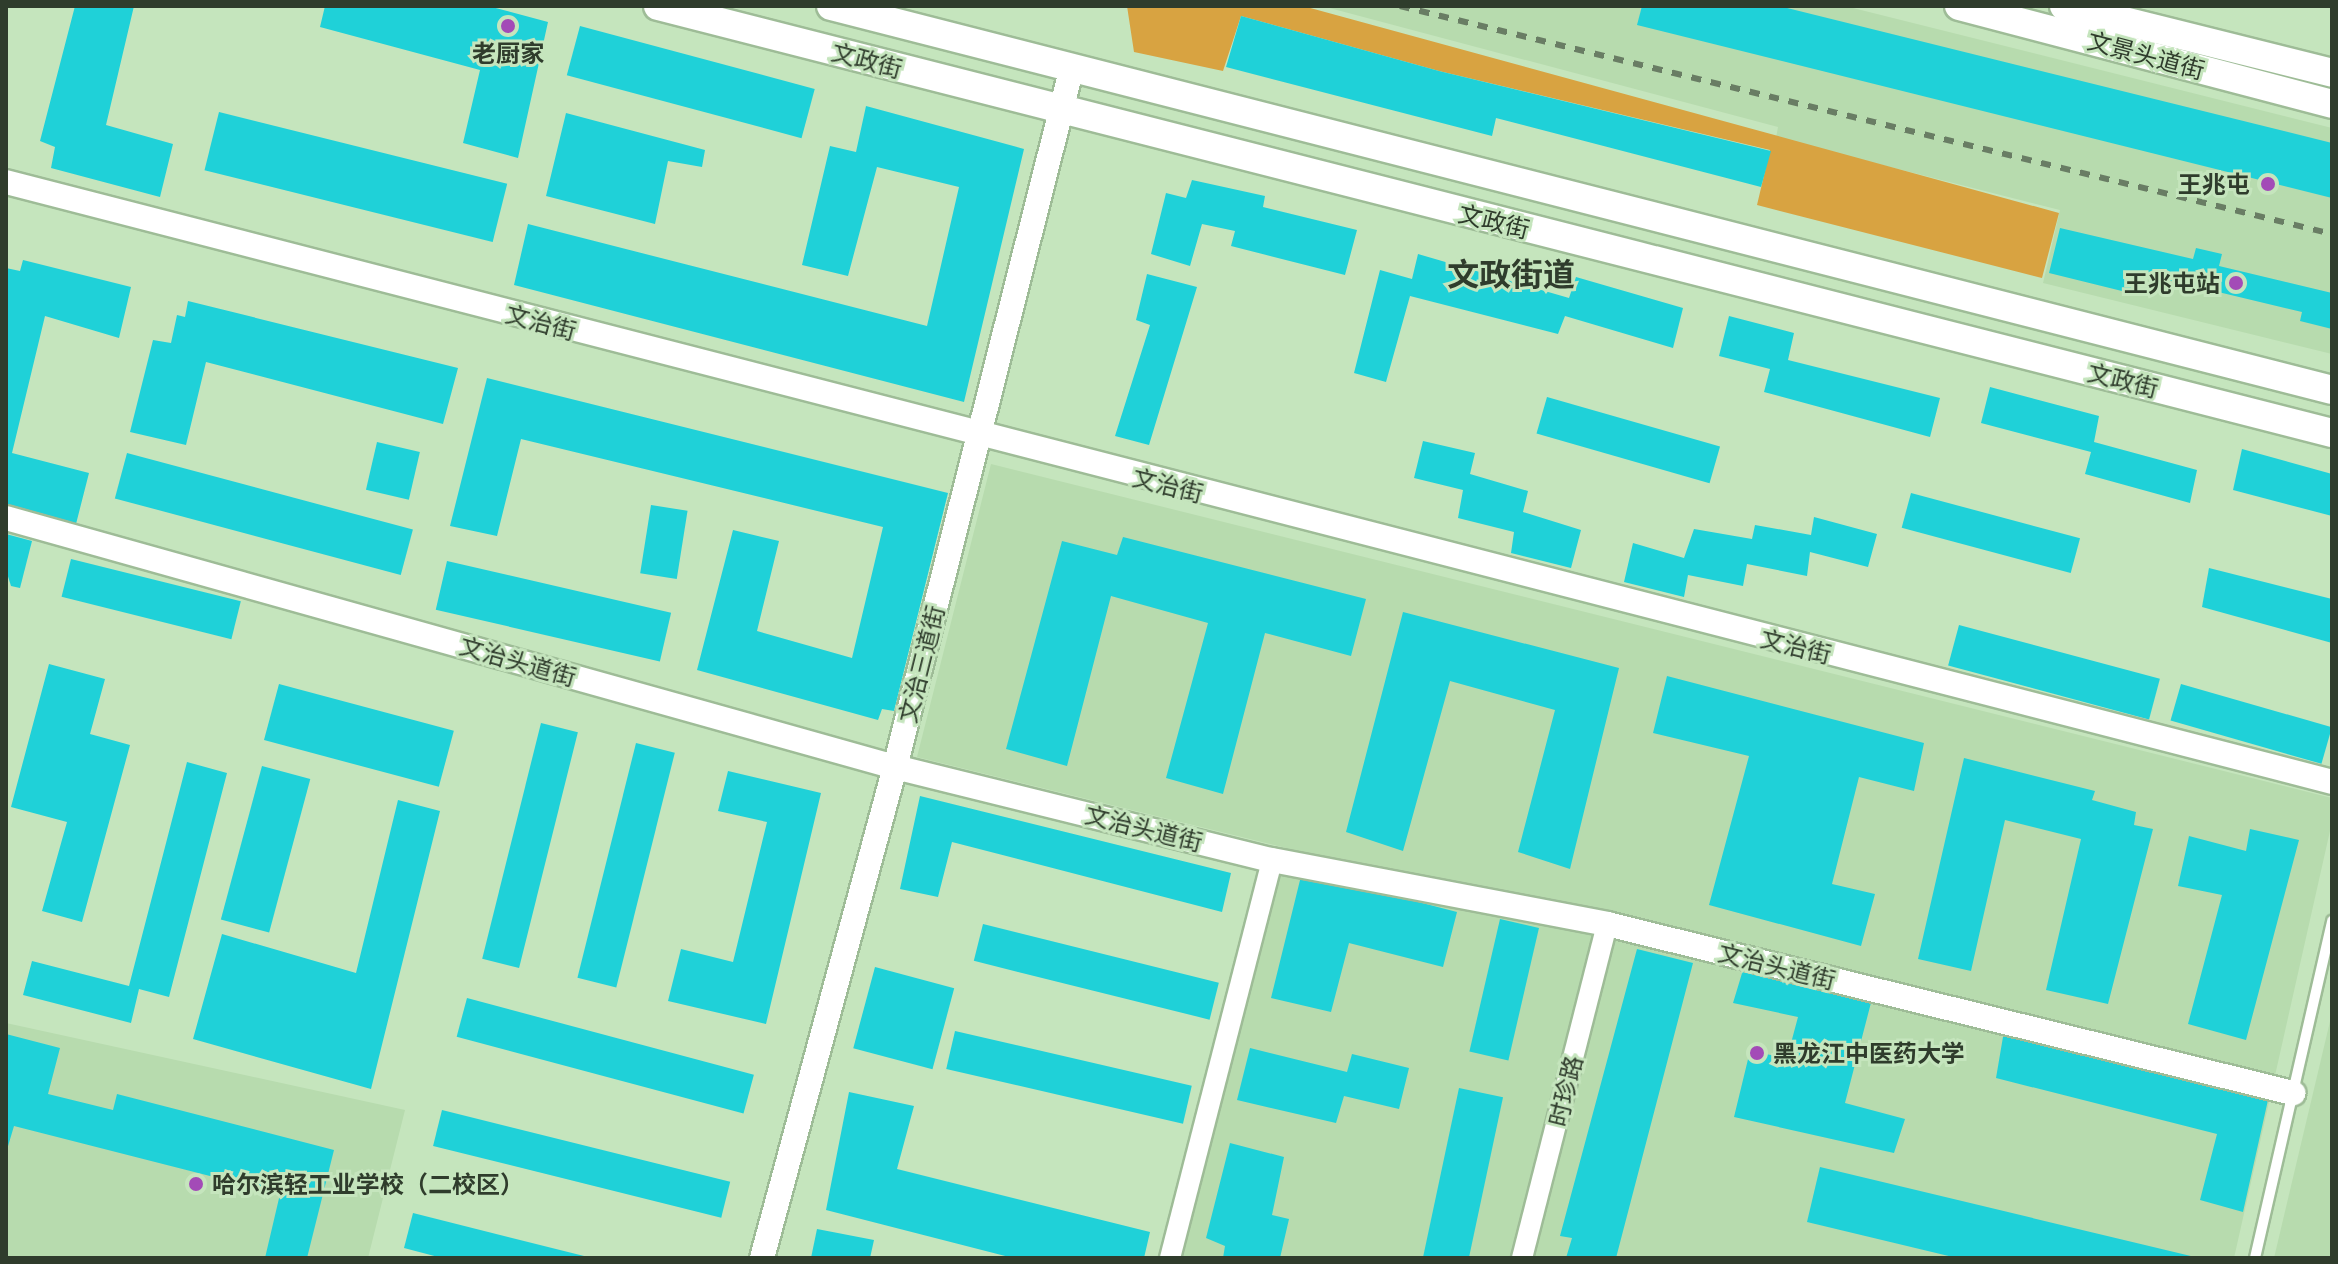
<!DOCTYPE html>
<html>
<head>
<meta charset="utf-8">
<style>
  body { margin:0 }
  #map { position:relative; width:2338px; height:1264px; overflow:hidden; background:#c5e5bd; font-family:"Noto Sans","Noto Sans SC",sans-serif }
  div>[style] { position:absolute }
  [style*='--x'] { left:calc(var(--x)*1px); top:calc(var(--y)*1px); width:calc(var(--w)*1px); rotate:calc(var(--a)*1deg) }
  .built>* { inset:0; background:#b7dbae }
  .green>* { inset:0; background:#d8a341 }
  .building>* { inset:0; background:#1fd1d8; transform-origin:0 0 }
  .roads { filter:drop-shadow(2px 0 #9ebc97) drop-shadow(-2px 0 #9ebc97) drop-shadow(0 2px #9ebc97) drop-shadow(0 -2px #9ebc97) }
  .service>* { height:10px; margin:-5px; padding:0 5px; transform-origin:5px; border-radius:5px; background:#fff }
  .minor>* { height:20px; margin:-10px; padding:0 10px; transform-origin:10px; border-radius:10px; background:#fff }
  .tertiary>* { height:24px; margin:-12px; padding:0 12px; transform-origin:12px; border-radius:12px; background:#fff }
  .secondary>* { height:28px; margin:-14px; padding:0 14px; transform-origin:14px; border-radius:14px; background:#fff }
  .rail>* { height:6px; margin-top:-3px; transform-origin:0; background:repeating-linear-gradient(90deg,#697d64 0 10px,transparent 0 20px) }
  .dots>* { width:22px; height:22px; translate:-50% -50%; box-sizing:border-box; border:4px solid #c5e5bd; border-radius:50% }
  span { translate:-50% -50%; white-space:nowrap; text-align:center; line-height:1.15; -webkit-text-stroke:6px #c5e5bd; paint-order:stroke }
  .poi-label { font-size:24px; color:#2f3c2c; font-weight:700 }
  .right { translate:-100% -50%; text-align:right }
  .left { translate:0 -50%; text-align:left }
  .street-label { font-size:24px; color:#2f3c2c }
  .district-label { font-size:32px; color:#2f3c2c; font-weight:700 }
  .frame { position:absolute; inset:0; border:8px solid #2f3c2c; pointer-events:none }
</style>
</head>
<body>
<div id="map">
  <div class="built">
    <div style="clip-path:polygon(1322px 6px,1845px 6px,2332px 128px,2332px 354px,2043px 283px,2060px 210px,1776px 138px,1778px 127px)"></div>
    <div style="clip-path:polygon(991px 464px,2332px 798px,2332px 822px,2234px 1258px,1181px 1258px,1286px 848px,917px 757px)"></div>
    <div style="clip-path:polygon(2332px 1013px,2332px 1258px,2274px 1258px)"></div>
    <div style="clip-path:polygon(6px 1023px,405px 1110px,368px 1258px,6px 1258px)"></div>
  </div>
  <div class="green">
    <div style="clip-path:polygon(1127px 6px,1303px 6px,2059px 213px,2042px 278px,1757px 205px,1770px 150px,1439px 71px,1241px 16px,1223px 71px,1134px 52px)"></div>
  </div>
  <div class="building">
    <div style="clip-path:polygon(75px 6px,134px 6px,106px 125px,173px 144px,160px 197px,51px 168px,55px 147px,40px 141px)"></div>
    <div style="clip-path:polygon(325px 6px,488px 6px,548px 22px,518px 158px,463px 143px,480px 70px,320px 27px)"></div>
    <div style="clip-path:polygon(1642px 6px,1779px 6px,2332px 143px,2332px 198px,1637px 25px)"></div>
    <div style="clip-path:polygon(1241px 16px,1439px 71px,1771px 151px,1761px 187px,1496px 118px,1492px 136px,1226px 67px)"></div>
    <div style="left:580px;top:26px;width:243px;height:51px;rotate:15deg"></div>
    <div style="clip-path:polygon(866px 106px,1024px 149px,964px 402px,514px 285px,528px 224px,927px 326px,959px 187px,877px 167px,848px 276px,802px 265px,830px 146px,856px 152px)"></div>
    <div style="left:219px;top:112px;width:297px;height:60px;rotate:14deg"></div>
    <div style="clip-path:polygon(566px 113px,705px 150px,702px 167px,668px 161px,655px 224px,546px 196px)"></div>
    <div style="clip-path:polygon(1192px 180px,1265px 196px,1263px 207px,1357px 230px,1345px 275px,1231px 246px,1235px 231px,1202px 224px,1190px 266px,1151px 254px,1166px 193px,1186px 198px)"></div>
    <div style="clip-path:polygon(2060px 228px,2193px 259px,2196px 248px,2222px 254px,2219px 266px,2332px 293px,2332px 329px,2300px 321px,2302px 312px,2135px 272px,2130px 293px,2049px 273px)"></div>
    <div style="clip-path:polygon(1418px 254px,1569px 298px,1576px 277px,1683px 308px,1673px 348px,1565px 316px,1558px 334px,1410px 296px,1386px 382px,1354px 373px,1380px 270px,1412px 279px)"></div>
    <div style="clip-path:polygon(23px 260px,131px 287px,119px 338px,45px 316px,12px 453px,89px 473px,76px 524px,6px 505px,6px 268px,20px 271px)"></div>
    <div style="clip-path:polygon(1147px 274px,1197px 287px,1149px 445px,1115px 436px,1150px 325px,1136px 320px)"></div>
    <div style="clip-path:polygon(188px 301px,458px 368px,443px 424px,206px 362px,186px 445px,130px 432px,153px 340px,171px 343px,177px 315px,185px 317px)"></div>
    <div style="clip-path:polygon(1729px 316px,1794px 333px,1788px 360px,1940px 398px,1930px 437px,1764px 392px,1770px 369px,1719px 356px)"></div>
    <div style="clip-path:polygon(487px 378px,948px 493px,894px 711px,882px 709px,878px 720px,697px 670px,733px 530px,779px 541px,757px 631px,852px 658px,883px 527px,521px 439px,497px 536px,450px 526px)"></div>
    <div style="clip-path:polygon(1990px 387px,2099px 416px,2094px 442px,2197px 470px,2190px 503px,2085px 474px,2091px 452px,1981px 423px)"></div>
    <div style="left:1547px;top:397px;width:180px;height:38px;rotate:16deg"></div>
    <div style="clip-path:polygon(1423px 441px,1475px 453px,1470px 474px,1528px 491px,1523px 512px,1581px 530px,1571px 568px,1511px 553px,1514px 532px,1458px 518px,1463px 490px,1414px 478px)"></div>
    <div style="left:377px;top:442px;width:44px;height:49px;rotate:13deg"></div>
    <div style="clip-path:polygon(2242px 449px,2332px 474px,2332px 516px,2233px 490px)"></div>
    <div style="left:127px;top:453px;width:296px;height:47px;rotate:15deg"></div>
    <div style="left:1911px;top:493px;width:175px;height:36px;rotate:15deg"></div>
    <div style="left:651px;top:505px;width:37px;height:69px;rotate:9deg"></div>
    <div style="clip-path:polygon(1814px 517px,1877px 534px,1868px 567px,1810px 552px,1807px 576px,1747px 564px,1743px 586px,1688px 575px,1684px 597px,1624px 582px,1633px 543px,1684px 558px,1694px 529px,1752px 539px,1755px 525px,1811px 535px)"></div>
    <div style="clip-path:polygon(6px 534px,32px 541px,20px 588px,11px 586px,6px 570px)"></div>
    <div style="clip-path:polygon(1123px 537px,1366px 599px,1351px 656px,1265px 633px,1223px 794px,1166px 778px,1208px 623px,1111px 596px,1067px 766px,1006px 749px,1062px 541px,1117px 555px)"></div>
    <div style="left:71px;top:559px;width:175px;height:39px;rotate:14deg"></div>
    <div style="left:447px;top:561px;width:230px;height:50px;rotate:13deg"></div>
    <div style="clip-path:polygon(2209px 568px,2332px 599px,2332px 643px,2202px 607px)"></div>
    <div style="clip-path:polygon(1403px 612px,1619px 668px,1570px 869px,1518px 852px,1555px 710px,1450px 681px,1403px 851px,1346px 832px)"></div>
    <div style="left:1959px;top:625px;width:208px;height:42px;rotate:15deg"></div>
    <div style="clip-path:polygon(49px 664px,105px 679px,90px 734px,130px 745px,82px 922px,42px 911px,67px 822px,11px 807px)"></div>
    <div style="clip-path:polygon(1667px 676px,1924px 743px,1914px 791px,1859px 777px,1832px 884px,1875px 894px,1861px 946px,1709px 905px,1749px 756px,1653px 733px)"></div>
    <div style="left:279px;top:684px;width:181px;height:58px;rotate:15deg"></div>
    <div style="left:2181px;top:684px;width:157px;height:38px;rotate:16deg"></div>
    <div style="left:541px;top:723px;width:38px;height:243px;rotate:14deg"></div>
    <div style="left:636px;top:743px;width:40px;height:242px;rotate:14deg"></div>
    <div style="clip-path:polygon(1964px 758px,2095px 791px,2092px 800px,2136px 812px,2134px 825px,2153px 829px,2108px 1004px,2046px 990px,2081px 839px,2005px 820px,1971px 971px,1918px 959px)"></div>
    <div style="clip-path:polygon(187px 762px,227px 773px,169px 997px,139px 989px,131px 1023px,23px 995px,32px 961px,129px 986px)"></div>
    <div style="left:262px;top:766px;width:50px;height:159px;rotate:15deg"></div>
    <div style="clip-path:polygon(728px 771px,821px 793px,766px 1024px,668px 1001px,681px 949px,733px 962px,767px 822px,718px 811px)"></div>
    <div style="clip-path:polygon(920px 796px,1231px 873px,1222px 912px,952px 842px,938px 897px,900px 889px)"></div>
    <div style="clip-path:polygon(398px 800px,440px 811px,371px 1089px,193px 1039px,222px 934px,356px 973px)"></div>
    <div style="clip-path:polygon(2250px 829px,2299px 840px,2246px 1040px,2188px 1024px,2222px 895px,2178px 886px,2189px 836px,2246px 851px)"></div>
    <div style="clip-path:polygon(1302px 872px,1457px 912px,1443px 967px,1349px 943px,1331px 1012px,1271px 998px)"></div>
    <div style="left:1500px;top:919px;width:40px;height:136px;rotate:13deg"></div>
    <div style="left:983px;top:924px;width:243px;height:38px;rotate:14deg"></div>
    <div style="clip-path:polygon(1637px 949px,1693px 963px,1616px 1258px,1566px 1258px,1572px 1238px,1560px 1236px)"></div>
    <div style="clip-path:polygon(1746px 960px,1873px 995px,1845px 1103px,1905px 1119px,1894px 1153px,1734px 1117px,1750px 1051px,1787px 1058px,1798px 1017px,1733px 1003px)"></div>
    <div style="left:875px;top:967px;width:82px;height:84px;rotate:15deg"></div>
    <div style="left:467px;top:998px;width:297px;height:40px;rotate:15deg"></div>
    <div style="left:955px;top:1031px;width:243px;height:39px;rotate:13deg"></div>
    <div style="clip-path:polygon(2004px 1031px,2268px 1100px,2243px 1212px,2200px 1200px,2217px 1134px,1996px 1078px)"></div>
    <div style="clip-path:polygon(6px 1034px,60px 1048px,48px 1094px,113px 1110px,117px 1094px,334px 1150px,307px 1258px,265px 1258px,280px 1194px,14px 1126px,6px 1153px)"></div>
    <div style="clip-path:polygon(1250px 1048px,1347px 1072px,1352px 1054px,1409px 1068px,1399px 1109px,1344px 1096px,1336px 1123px,1237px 1100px)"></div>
    <div style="left:1459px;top:1088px;width:45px;height:176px;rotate:12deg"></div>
    <div style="clip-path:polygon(849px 1092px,914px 1106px,897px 1169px,1150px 1232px,1144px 1258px,1013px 1258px,826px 1210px)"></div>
    <div style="left:442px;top:1110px;width:297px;height:37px;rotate:14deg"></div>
    <div style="clip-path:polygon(1230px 1143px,1284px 1157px,1272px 1215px,1289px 1219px,1280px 1258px,1223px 1258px,1225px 1246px,1206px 1238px)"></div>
    <div style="clip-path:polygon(1820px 1167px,2195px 1257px,2195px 1258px,1957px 1258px,1807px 1222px)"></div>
    <div style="clip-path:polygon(413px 1213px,588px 1257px,587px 1258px,442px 1258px,404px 1248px)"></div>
    <div style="clip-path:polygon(817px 1229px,874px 1240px,870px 1258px,811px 1258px)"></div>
  </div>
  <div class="roads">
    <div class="service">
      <div style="--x:2255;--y:1258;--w:346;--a:-77.1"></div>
    </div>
    <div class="minor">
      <div style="--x:1170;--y:1258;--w:411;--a:-75.6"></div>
      <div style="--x:1522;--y:1258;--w:345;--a:-75.7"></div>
    </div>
    <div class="tertiary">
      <div style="--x:6;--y:182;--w:2402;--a:14.46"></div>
      <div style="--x:6;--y:518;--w:923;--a:15.65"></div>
      <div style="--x:895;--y:767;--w:388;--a:13.9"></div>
      <div style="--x:1272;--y:860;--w:341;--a:10.8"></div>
      <div style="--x:1607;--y:924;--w:707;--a:13.84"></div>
      <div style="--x:762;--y:1258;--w:509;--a:-74.84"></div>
      <div style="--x:895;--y:767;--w:722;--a:-75.81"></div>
    </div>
    <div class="secondary">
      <div style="--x:658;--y:6;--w:1728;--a:14.31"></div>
      <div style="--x:831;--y:6;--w:1549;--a:14.35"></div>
      <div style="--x:1959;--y:6;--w:386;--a:14.7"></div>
      <div style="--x:2064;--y:6;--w:276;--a:14"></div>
    </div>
  </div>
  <div class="rail">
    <div style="--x:1400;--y:6;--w:959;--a:13.75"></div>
  </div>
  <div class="dots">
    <div style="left:508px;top:26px;background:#a34bb7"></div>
    <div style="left:2268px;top:184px;background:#a34bb7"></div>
    <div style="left:2236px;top:283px;background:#a34bb7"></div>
    <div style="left:1757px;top:1053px;background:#a34bb7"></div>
    <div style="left:196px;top:1184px;background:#a34bb7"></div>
  </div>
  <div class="poi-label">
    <span style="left:508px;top:53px">老厨家</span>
    <span class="right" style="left:2250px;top:184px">王兆屯</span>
    <span class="right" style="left:2220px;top:283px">王兆屯站</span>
    <span class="left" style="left:1773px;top:1053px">黑龙江中医药大学</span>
    <span class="left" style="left:212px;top:1184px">哈尔滨轻工业学校（二校区）</span>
  </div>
  <div class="street-label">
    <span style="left:2146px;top:55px;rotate:15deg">文景头道街</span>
    <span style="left:867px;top:60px;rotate:15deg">文政街</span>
    <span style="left:1494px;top:221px;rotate:14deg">文政街</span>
    <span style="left:541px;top:322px;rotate:15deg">文治街</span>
    <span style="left:2123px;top:380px;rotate:14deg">文政街</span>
    <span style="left:1168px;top:485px;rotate:14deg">文治街</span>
    <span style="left:1796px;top:646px;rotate:14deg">文治街</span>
    <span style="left:518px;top:661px;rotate:16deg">文治头道街</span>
    <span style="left:921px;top:664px;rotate:-76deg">文治三道街</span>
    <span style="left:1144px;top:828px;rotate:14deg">文治头道街</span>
    <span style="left:1777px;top:966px;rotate:14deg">文治头道街</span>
    <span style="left:1565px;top:1091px;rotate:-76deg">时珍路</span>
  </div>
  <div class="district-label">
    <span style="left:1511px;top:274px">文政街道</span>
  </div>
  <div class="frame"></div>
</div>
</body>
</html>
